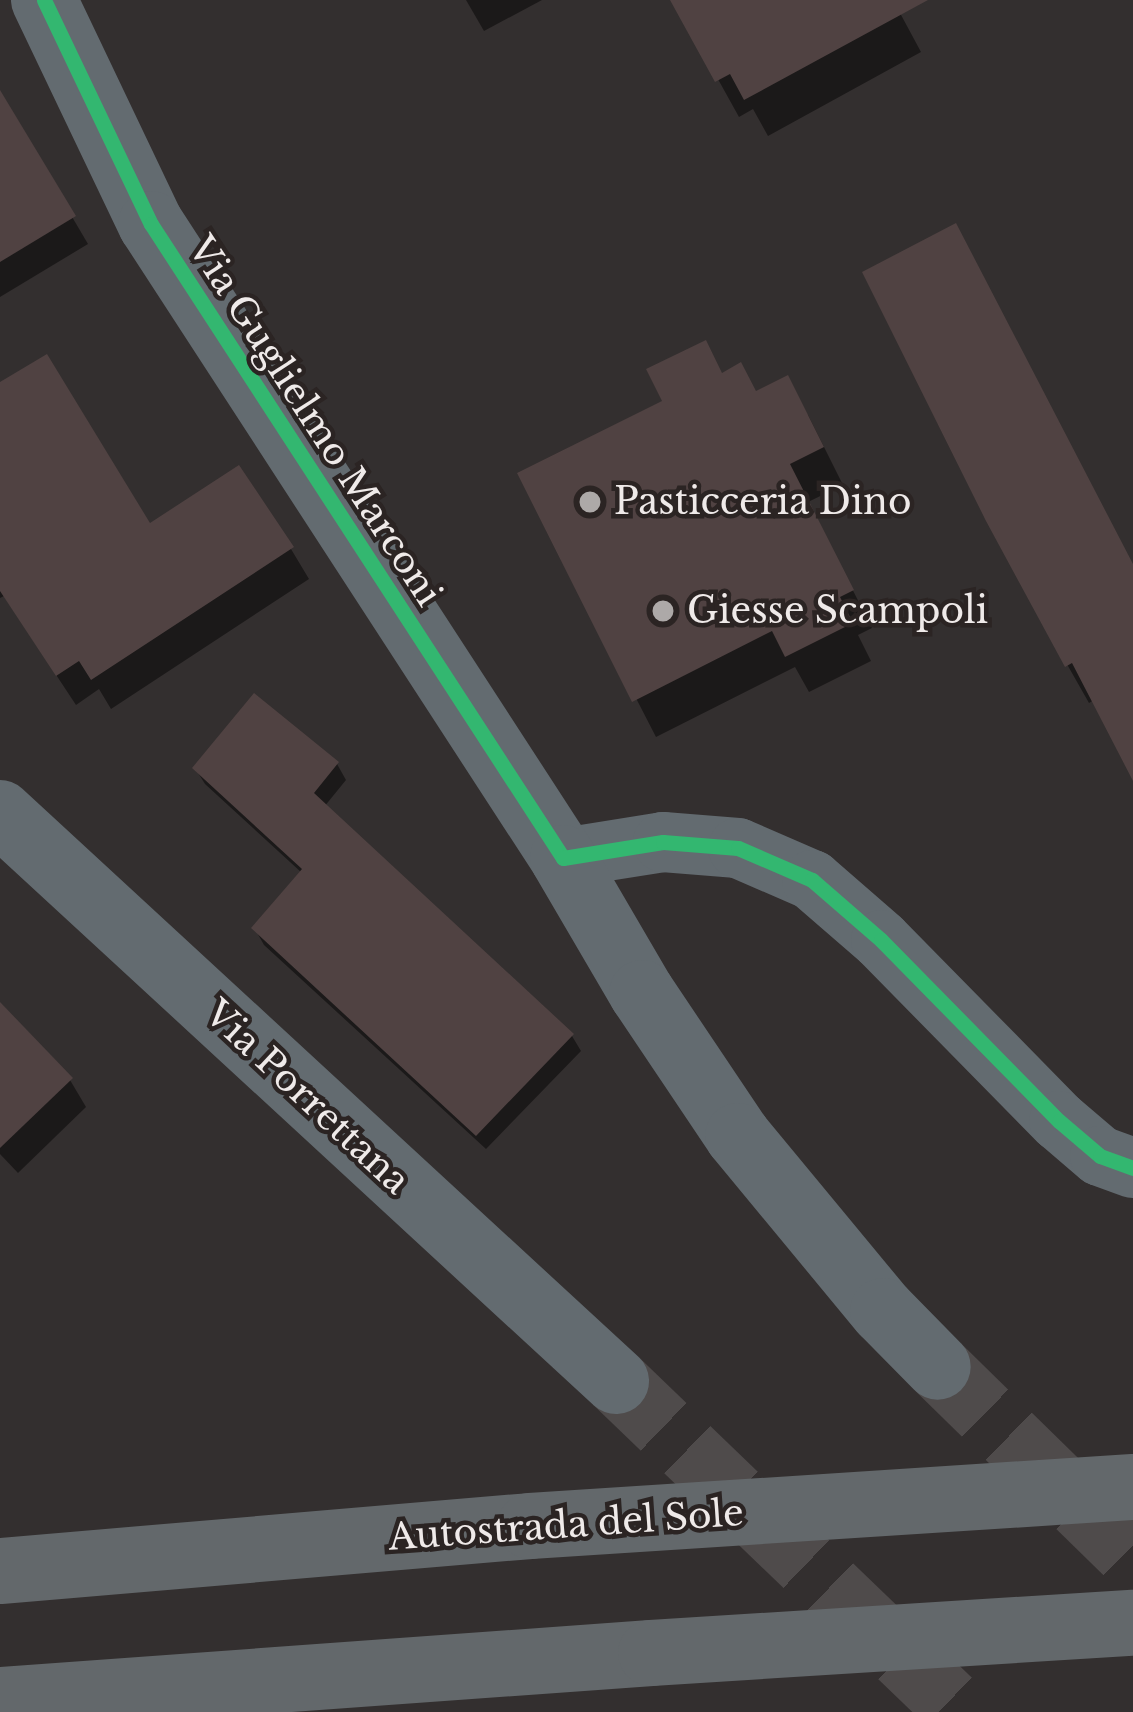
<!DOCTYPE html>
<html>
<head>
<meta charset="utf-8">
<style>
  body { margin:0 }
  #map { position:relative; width:1133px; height:1712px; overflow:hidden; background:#332f2f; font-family:"Libre Baskerville",serif }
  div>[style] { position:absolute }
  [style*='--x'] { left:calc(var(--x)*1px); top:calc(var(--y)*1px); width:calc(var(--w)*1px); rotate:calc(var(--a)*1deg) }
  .shadow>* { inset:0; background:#0007 }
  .building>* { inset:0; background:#504242 }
  .major-tunnel>* { height:66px; margin-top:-33px; transform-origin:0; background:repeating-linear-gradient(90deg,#4f4b4b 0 66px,transparent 0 99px) }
  .minor>* { height:60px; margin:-30px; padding:0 30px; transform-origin:30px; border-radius:30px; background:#636b70 }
  .major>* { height:66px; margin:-33px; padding:0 33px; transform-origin:33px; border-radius:33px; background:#636b70 }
  .highway>* { height:66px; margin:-33px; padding:0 33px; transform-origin:33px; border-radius:33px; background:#63686b }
  .highway-bridge>* { height:66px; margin:-33px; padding:0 33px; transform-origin:33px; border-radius:33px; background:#63686b }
  .cycleway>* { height:15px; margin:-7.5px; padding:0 7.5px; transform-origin:7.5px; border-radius:7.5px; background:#33b770 }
  .dots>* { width:33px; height:33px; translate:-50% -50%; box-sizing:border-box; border:6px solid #2b2423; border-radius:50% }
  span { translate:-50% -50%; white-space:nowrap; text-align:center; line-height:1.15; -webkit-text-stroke:9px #2b2423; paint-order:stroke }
  .street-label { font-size:36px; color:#efeae9 }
  .poi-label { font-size:36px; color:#efeae9 }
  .left { translate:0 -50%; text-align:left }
</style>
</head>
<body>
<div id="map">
  <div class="shadow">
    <div style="clip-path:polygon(466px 0,542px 0,484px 31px)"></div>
    <div style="clip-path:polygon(674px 0,893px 0,921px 52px,768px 136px,753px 109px,739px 117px)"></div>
    <div style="clip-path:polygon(15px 120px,88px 244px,0 297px,0 129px)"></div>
    <div style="clip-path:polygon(866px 273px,1133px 566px,1133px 774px,1094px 700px,1089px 703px,1068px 666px)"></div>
    <div style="clip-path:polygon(723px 376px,808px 415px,843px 485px,808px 502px,872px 628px,858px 635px,871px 661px,809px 692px,795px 667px,656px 737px,521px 475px)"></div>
    <div style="clip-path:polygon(0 385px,150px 527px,291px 549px,309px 579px,111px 709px,99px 689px,76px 705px,4px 596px,0 598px)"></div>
    <div style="clip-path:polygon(337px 764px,346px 780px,324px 807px,572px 1036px,581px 1051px,486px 1149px,264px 945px,255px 929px,302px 873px,205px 784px,195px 768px)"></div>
    <div style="clip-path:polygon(0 1007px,70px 1080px,86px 1107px,18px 1173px,0 1154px)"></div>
  </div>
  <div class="building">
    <div style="clip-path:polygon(670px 0,928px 0,744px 100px,730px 74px,715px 82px)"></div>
    <div style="clip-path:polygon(0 90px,76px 216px,0 262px)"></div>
    <div style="clip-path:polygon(956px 223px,1133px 564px,1133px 781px,1072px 663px,1065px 667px,986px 521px,862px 272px)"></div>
    <div style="clip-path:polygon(706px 340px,722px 373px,741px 362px,756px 391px,788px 375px,824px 447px,790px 464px,854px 590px,840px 597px,853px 623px,785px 657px,772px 631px,632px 702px,517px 473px,662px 401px,646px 369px)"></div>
    <div style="clip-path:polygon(47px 354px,150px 523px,239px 465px,294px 547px,91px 680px,79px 661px,56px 676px,0 591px,0 382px)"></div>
    <div style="clip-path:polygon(254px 693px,339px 762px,314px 793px,574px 1034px,476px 1136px,251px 928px,302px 869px,192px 768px)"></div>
    <div style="clip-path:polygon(0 1002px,73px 1078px,0 1148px)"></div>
  </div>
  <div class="major-tunnel">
    <div style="--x:938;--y:1367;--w:273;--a:44.4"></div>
    <div style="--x:616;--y:1381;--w:477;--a:43.9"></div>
  </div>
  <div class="minor">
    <div style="--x:563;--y:858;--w:101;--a:-9.1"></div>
    <div style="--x:663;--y:842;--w:75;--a:4.6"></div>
    <div style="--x:738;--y:848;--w:81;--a:23.4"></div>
    <div style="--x:812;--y:880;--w:91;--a:41"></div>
    <div style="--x:881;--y:940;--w:254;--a:45.5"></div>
    <div style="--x:1059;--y:1121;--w:54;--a:40.5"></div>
    <div style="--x:1100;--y:1156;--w:35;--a:20"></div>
  </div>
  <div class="major">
    <div style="--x:44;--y:0;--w:248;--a:64.5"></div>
    <div style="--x:151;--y:224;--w:756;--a:56.98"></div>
    <div style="--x:563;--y:858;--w:156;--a:59.7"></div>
    <div style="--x:642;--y:993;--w:172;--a:56.1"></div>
    <div style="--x:738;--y:1136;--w:227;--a:50.4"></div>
    <div style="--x:883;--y:1311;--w:78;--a:45.5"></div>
    <div style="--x:0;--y:813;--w:838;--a:42.68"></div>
  </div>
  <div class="highway">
    <div style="--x:0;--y:1571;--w:532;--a:-4.85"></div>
    <div style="--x:0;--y:1700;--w:653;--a:-4.13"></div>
  </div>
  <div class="highway-bridge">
    <div style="--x:530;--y:1526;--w:604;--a:-3.7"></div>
    <div style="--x:651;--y:1653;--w:483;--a:-3.6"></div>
  </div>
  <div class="cycleway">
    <div style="--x:44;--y:0;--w:248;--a:64.5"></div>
    <div style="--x:151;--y:224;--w:756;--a:56.98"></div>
    <div style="--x:563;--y:858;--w:101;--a:-9.1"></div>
    <div style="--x:663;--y:842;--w:75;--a:4.6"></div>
    <div style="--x:738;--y:848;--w:81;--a:23.4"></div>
    <div style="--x:812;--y:880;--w:91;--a:41"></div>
    <div style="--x:881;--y:940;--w:254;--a:45.5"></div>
    <div style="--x:1059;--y:1121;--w:54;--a:40.5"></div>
    <div style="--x:1100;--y:1156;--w:35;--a:20"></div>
  </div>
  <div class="dots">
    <div style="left:590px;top:502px;background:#ada9a8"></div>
    <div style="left:663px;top:611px;background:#ada9a8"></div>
  </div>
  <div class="street-label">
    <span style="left:315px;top:421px;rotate:57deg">Via Guglielmo Marconi</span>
    <span style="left:307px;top:1097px;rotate:43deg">Via Porrettana</span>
    <span style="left:566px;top:1525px;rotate:-4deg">Autostrada del Sole</span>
  </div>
  <div class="poi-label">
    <span class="left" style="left:614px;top:502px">Pasticceria Dino</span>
    <span class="left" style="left:687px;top:611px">Giesse Scampoli</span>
  </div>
</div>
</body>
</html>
